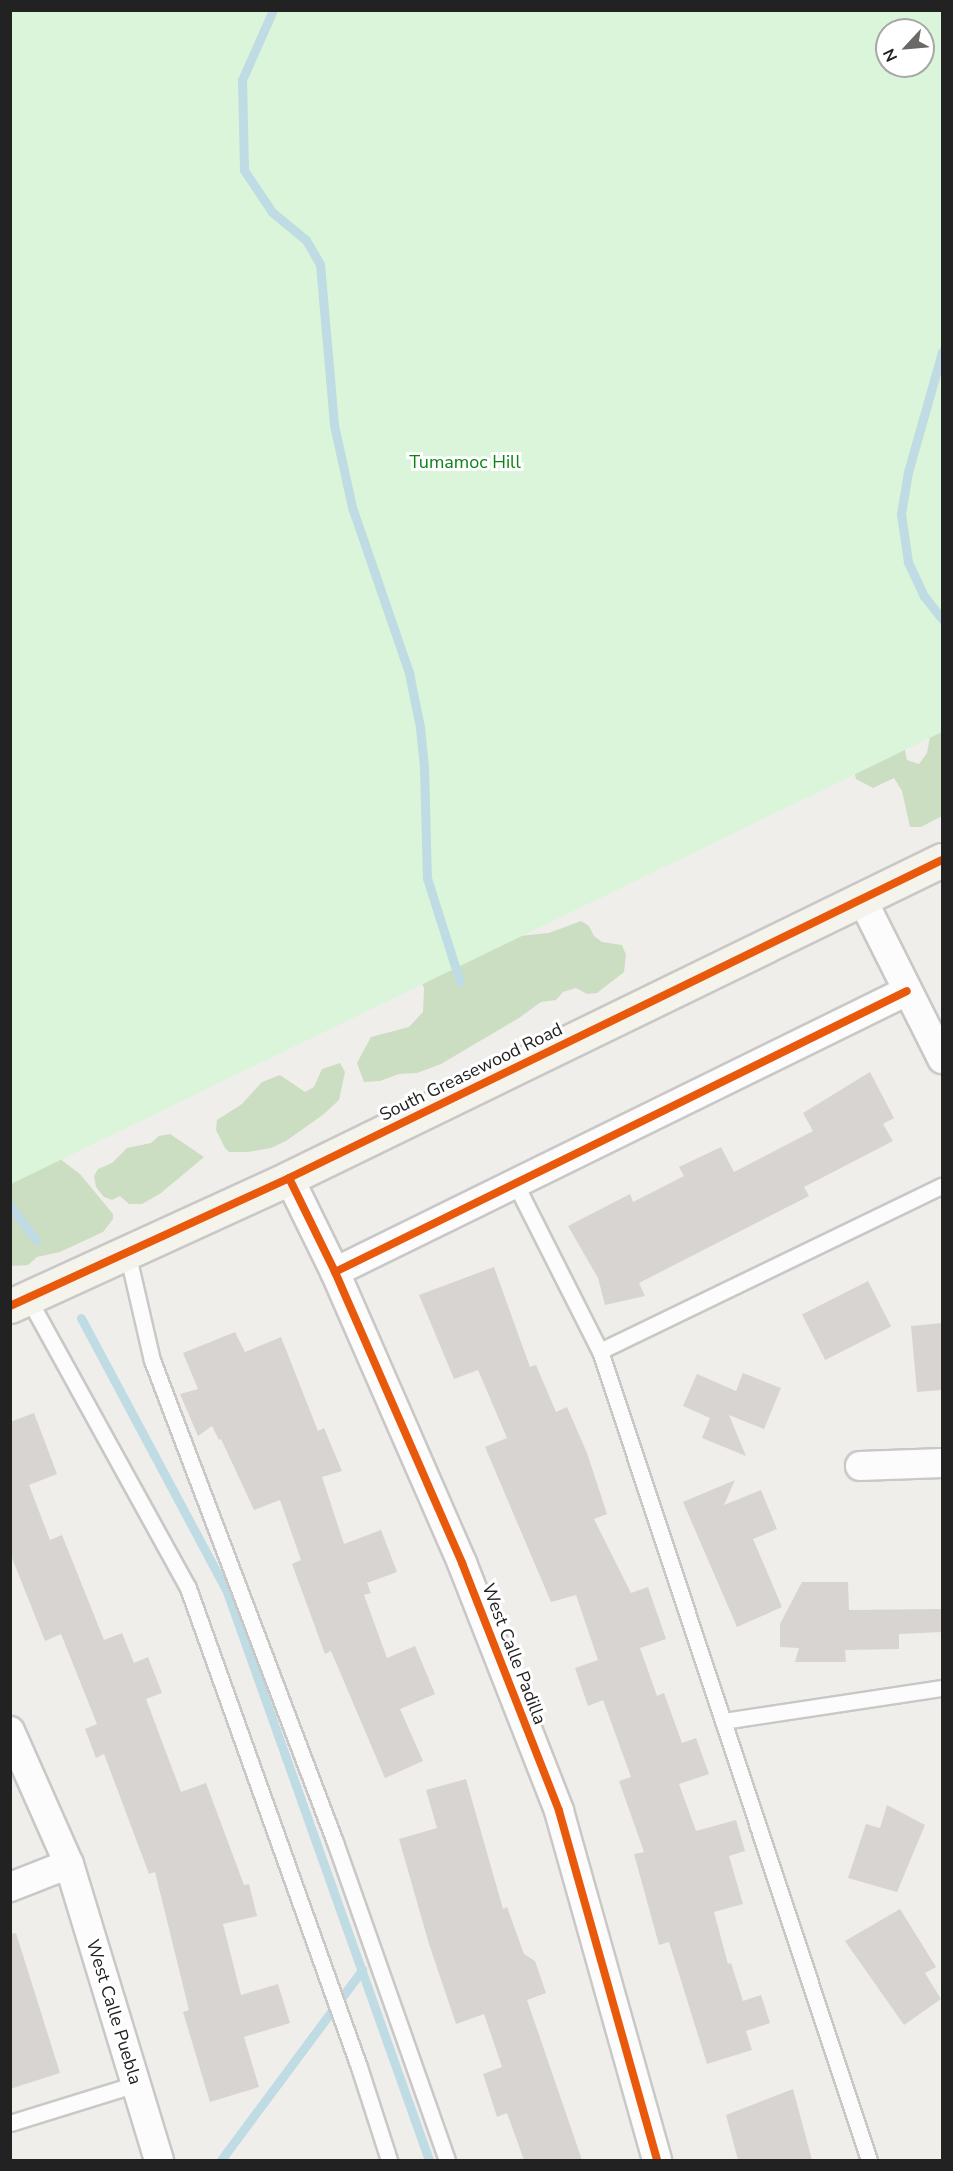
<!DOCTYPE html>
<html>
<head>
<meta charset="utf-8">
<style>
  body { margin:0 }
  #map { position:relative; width:953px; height:2171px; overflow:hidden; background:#f0eeeb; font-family:"Nunito Sans",sans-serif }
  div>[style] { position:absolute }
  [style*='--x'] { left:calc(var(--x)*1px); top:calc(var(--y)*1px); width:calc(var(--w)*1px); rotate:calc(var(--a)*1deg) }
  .forest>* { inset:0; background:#cbdec1 }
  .park>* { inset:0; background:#daf5da }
  .stream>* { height:9px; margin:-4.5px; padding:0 4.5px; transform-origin:4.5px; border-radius:4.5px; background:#bfdbe3 }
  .building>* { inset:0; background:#d7d4d2; transform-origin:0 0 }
  .roads { filter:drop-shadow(2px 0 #c9c8c7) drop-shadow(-2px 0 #c9c8c7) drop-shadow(0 2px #c9c8c7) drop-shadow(0 -2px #c9c8c7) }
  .service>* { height:15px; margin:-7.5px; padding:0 7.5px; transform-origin:7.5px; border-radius:7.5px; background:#fdfcfc }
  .minor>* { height:28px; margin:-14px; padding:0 14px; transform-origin:14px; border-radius:14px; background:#fdfcfc }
  .secondary>* { height:33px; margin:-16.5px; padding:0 16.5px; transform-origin:16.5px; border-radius:16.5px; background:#f4f4ed }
  .cycleway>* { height:8px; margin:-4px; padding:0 4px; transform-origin:4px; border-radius:4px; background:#e8590c }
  span { translate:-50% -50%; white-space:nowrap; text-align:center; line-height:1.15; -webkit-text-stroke:6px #fff; paint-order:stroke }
  .park-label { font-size:18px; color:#0c8416 }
  .street-label { font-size:18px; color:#222 }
  .frame { position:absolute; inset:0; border:12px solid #222; pointer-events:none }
  .north { position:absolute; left:875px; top:18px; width:60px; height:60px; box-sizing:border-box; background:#fff; border:2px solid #a7a7a7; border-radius:50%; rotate:244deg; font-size:16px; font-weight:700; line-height:24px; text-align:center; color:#222 }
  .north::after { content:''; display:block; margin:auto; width:21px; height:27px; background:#6a6968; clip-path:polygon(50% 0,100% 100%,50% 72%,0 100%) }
</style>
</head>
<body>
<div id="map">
  <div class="forest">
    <div style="clip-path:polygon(942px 718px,942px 816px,921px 827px,910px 827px,902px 791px,894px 778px,873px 788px,856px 779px,853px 767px,903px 741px,907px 760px,919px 764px,927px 753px,931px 731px)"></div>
    <div style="clip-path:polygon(581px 921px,589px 926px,594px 936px,602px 942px,622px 945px,626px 955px,624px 972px,597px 993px,587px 994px,576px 988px,563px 992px,556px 1000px,541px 1002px,519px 1018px,441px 1064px,417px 1073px,399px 1074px,380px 1081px,364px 1082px,357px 1063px,371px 1037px,409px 1027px,423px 1012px,424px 988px,420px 979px,519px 936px,549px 933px)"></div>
    <div style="clip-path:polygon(340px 1063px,345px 1072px,339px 1100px,324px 1114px,286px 1141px,271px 1148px,248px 1152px,229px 1152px,225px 1148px,216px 1130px,217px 1120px,242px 1104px,262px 1082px,280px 1075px,305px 1092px,314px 1087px,322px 1069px)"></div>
    <div style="clip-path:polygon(10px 1095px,56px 1156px,80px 1174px,113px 1214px,113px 1219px,103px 1232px,60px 1252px,37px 1257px,28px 1265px,11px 1266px)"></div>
    <div style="clip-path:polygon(170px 1134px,204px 1157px,161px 1193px,142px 1204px,129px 1204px,120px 1196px,112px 1200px,104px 1197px,96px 1187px,94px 1176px,98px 1169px,112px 1163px,127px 1148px,151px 1143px,159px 1136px)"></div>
  </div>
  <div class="park">
    <div style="clip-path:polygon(evenodd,11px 10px,942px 11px,942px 732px,11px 1184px,11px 10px,887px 30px,923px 30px,923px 66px,887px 66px,887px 30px)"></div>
  </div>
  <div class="stream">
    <div style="--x:273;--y:10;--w:77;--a:113.9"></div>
    <div style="--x:242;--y:80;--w:90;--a:88.7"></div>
    <div style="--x:244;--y:170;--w:50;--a:56.3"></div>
    <div style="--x:272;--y:212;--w:44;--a:39.5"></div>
    <div style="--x:306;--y:240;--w:28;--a:60"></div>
    <div style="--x:320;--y:264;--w:162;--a:85"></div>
    <div style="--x:334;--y:425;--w:84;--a:77.6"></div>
    <div style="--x:352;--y:507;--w:176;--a:71"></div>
    <div style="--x:409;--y:673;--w:55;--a:78.5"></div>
    <div style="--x:420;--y:727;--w:40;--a:84.3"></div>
    <div style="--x:424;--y:767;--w:111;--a:88.5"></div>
    <div style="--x:427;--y:878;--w:109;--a:72.4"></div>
    <div style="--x:942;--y:352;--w:125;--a:105.8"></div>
    <div style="--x:908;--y:472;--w:43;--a:99.5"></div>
    <div style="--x:901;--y:514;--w:49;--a:81.7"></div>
    <div style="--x:908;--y:562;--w:38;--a:65"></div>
    <div style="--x:924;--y:596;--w:29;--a:52"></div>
    <div style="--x:10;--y:1205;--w:44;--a:53.4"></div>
    <div style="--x:81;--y:1318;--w:307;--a:61.9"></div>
    <div style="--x:226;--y:1589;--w:606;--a:70.43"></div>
    <div style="--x:221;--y:2160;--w:237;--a:-53.4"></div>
  </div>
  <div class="building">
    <div style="clip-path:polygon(870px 1072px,894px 1118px,883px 1124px,893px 1141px,804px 1187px,809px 1196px,639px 1283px,645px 1296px,605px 1305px,598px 1278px,568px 1226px,630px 1194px,633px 1202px,684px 1176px,679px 1167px,721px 1147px,734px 1172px,813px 1131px,803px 1113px)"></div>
    <div style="clip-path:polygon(494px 1267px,530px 1367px,536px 1365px,556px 1412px,567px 1407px,587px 1453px,607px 1514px,594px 1519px,631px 1593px,648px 1587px,666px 1639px,640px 1648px,657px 1696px,664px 1693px,682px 1743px,696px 1738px,709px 1774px,679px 1784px,696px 1831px,736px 1820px,745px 1851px,729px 1856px,743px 1904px,714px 1912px,728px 1964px,731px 1963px,743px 2001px,761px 1995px,770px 2023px,746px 2031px,752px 2050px,707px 2064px,669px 1942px,659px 1945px,634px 1854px,644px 1852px,619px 1781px,631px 1777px,603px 1700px,588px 1706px,575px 1668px,598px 1660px,576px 1595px,551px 1602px,485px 1447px,507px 1438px,478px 1370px,454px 1379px,419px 1295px)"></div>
    <div style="left:868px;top:1281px;width:51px;height:74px;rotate:63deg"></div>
    <div style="clip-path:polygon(942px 1323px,942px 1390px,917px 1392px,911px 1326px)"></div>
    <div style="clip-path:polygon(235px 1332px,245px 1352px,281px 1337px,318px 1431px,324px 1428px,342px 1471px,322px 1477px,344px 1544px,381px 1530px,397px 1572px,367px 1583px,371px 1593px,364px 1595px,387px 1658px,415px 1646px,435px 1694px,400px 1709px,423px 1761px,385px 1778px,331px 1651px,325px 1654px,292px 1564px,301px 1560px,280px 1500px,254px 1510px,221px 1439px,219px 1440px,212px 1426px,198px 1436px,180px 1394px,198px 1389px,183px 1353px)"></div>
    <div style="clip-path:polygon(743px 1373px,781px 1388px,764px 1429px,729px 1415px,746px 1456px,702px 1438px,710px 1418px,683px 1406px,697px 1374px,736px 1391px)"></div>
    <div style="clip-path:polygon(34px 1413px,57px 1474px,29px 1485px,50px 1540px,62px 1535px,104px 1640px,122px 1633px,134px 1663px,148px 1657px,162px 1693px,146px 1699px,181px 1792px,206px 1783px,244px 1885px,249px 1884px,257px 1916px,223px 1924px,241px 1995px,278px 1984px,290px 2023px,244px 2037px,259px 2087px,210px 2102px,183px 2012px,189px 2010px,155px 1872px,149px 1874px,104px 1754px,96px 1758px,85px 1729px,97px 1724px,61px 1634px,45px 1641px,10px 1553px,10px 1422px)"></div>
    <div style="clip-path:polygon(735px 1480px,724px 1505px,761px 1490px,777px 1529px,753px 1539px,782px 1607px,737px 1627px,683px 1502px)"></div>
    <div style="clip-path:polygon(802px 1582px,848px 1582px,849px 1610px,942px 1609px,942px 1632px,899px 1634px,899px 1649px,845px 1650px,846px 1662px,795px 1662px,799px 1648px,780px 1647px,780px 1624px)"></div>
    <div style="clip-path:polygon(466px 1779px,503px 1909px,507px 1907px,524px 1954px,535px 1961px,546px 1993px,527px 2000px,582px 2160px,524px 2160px,507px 2113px,497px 2117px,483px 2074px,502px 2067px,484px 2014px,456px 2024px,429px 1944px,399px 1839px,437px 1828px,426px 1790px)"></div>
    <div style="clip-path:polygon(887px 1805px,925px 1825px,897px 1892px,848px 1878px,866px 1824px,880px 1828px)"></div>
    <div style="clip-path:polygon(900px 1909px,936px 1967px,925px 1973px,941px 1999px,904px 2025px,845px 1941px)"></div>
    <div style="clip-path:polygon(16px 1933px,60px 2073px,10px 2089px,10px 1934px)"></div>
    <div style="clip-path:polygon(793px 2089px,812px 2160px,738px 2160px,726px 2115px)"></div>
  </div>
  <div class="roads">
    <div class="service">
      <div style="--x:515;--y:1183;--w:188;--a:63.2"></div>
      <div style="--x:600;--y:1351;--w:380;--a:-25.8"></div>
      <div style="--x:127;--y:1252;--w:111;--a:77"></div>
      <div style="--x:152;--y:1360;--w:516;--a:69.21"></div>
      <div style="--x:335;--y:1842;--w:337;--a:70.6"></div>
      <div style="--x:28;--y:1298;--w:331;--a:61.1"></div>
      <div style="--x:188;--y:1588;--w:509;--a:70.35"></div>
      <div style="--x:359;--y:2067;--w:98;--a:72.1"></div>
      <div style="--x:600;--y:1351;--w:853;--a:71.61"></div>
      <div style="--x:723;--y:1721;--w:221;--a:-8.6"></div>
      <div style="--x:10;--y:2123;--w:132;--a:-17.2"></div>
    </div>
    <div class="minor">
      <div style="--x:862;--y:899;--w:179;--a:63.4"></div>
      <div style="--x:289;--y:1178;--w:105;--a:63.9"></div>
      <div style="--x:335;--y:1272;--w:318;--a:66.4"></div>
      <div style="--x:462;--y:1563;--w:266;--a:68.6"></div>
      <div style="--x:559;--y:1811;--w:362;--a:74.3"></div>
      <div style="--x:335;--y:1272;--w:637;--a:-26.16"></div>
      <div style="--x:860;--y:1466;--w:82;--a:-2.1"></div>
      <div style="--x:10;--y:1731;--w:145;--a:66.1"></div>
      <div style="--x:69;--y:1864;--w:309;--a:73.1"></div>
      <div style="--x:10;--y:1887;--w:63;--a:-21.3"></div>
    </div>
    <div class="secondary">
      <div style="--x:10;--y:1306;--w:307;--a:-24.6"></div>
      <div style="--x:289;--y:1178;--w:726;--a:-25.97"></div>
    </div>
  </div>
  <div class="cycleway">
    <div style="--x:289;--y:1178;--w:105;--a:63.9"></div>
    <div style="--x:335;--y:1272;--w:318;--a:66.4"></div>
    <div style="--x:462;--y:1563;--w:266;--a:68.6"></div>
    <div style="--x:559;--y:1811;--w:362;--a:74.3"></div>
    <div style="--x:335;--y:1272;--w:637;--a:-26.16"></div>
    <div style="--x:10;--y:1306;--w:307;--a:-24.6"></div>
    <div style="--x:289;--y:1178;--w:726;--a:-25.97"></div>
  </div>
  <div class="park-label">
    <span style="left:465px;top:462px">Tumamoc Hill</span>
  </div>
  <div class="street-label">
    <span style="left:471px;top:1072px;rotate:-26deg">South Greasewood Road</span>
    <span style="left:514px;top:1654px;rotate:69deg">West Calle Padilla</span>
    <span style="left:114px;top:2012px;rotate:73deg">West Calle Puebla</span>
  </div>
  <div class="frame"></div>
  <div class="north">N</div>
</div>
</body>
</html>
